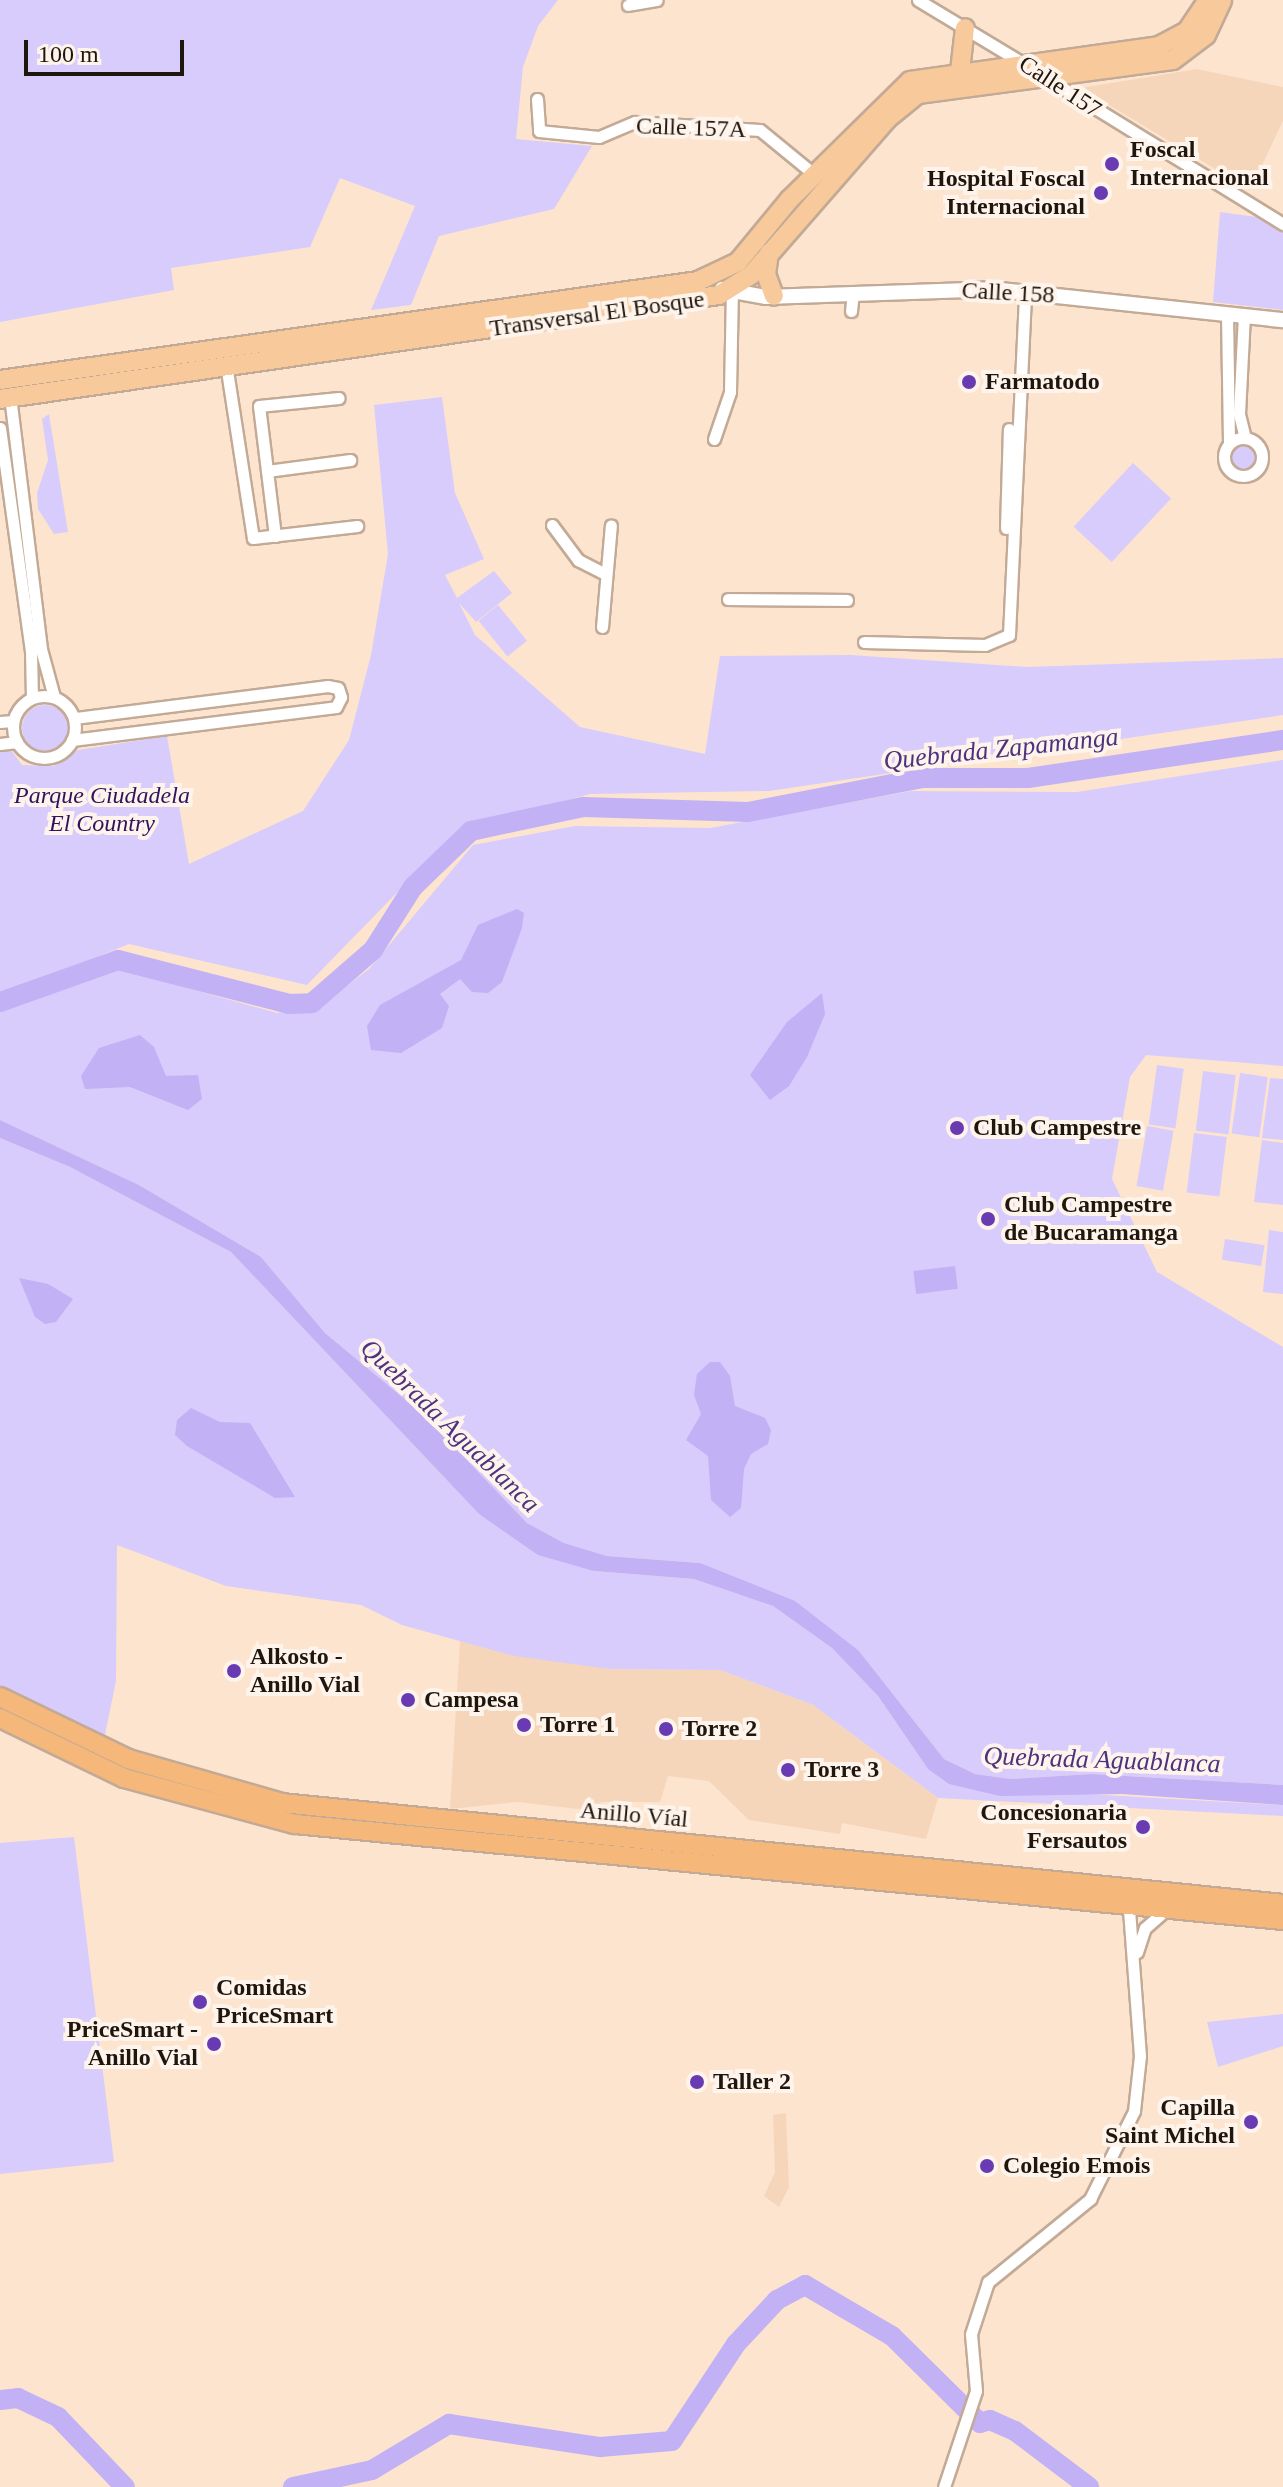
<!DOCTYPE html>
<html>
<head>
<meta charset="utf-8">
<style>
  body { margin:0 }
  #map { position:relative; width:1283px; height:2487px; overflow:hidden; background:#fde4ce; font-family:"Times New Roman",serif }
  div>[style] { position:absolute }
  [style*='--x'] { left:calc(var(--x)*1px); top:calc(var(--y)*1px); width:calc(var(--w)*1px); rotate:calc(var(--a)*1deg) }
  .built>* { inset:0; background:#f6d6bb }
  .green>* { inset:0; background:#d8ccfc; transform-origin:0 0 }
  .round { border-radius:50% }
  .water>* { inset:0; background:#c2b1f4; transform-origin:0 0 }
  .river>* { height:20px; margin:-10px; padding:0 10px; transform-origin:10px; border-radius:10px; background:#c2b1f4 }
  .roads { filter:drop-shadow(2px 0 #c2aa96) drop-shadow(-2px 0 #c2aa96) drop-shadow(0 2px #c2aa96) drop-shadow(0 -2px #c2aa96) }
  .minor>* { height:11px; margin:-5.5px; padding:0 5.5px; transform-origin:5.5px; border-radius:5.5px; background:#fff }
  .minor>.ring { margin:-5.5px; padding:0; box-sizing:content-box; background:none; border:11px solid #fff; border-radius:50% }
  .tertiary>* { height:14px; margin:-7px; padding:0 7px; transform-origin:7px; border-radius:7px; background:#fff }
  .primary>* { height:18px; margin:-9px; padding:0 9px; transform-origin:9px; border-radius:9px; background:#f8c99b }
  .trunk>* { height:18px; margin:-9px; padding:0 9px; transform-origin:9px; border-radius:9px; background:#f6b77a }
  .dots>* { width:22px; height:22px; translate:-50% -50%; box-sizing:border-box; border:4px solid #fef4eb; border-radius:50% }
  span { translate:-50% -50%; white-space:nowrap; text-align:center; line-height:1.15; -webkit-text-stroke:8px #fef4eb; paint-order:stroke }
  .street-label { font-size:24px; color:#1f160e }
  .poi-label { font-size:24px; color:#1f160e; font-weight:700 }
  .left { translate:0 -50%; text-align:left }
  .right { translate:-100% -50%; text-align:right }
  .park-label { font-size:24px; color:#31125d; font-style:italic }
  .water-label { font-size:26px; color:#4d337f; font-style:italic }
  .scale { position:absolute; left:24px; top:40px; width:160px; height:36px; box-sizing:border-box; border:4px solid #1f160e; border-top:0; padding-left:10px; font-size:24px; line-height:28px; white-space:nowrap; color:#1f160e; -webkit-text-stroke:6px #fef4eb; paint-order:stroke }
</style>
</head>
<body>
<div id="map">
  <div class="built">
    <div style="clip-path:polygon(1197px 69px,1283px 87px,1283px 121px,1250px 190px,1081px 88px)"></div>
    <div style="clip-path:polygon(460px 1641px,609px 1669px,720px 1670px,813px 1705px,938px 1798px,926px 1839px,842px 1823px,840px 1834px,749px 1820px,709px 1781px,668px 1776px,660px 1802px,602px 1802px,586px 1810px,518px 1802px,450px 1809px)"></div>
    <div style="clip-path:polygon(786px 2113px,789px 2187px,779px 2207px,764px 2196px,775px 2172px,773px 2115px)"></div>
  </div>
  <div class="green">
    <div style="clip-path:polygon(0 0,558px 0,538px 26px,523px 67px,516px 139px,592px 146px,554px 209px,439px 236px,411px 305px,371px 310px,415px 206px,340px 178px,310px 247px,171px 268px,174px 290px,0 322px)"></div>
    <div style="clip-path:polygon(1220px 212px,1256px 217px,1283px 232px,1283px 310px,1213px 302px)"></div>
    <div style="clip-path:polygon(442px 397px,455px 493px,484px 559px,445px 575px,457px 598px,494px 571px,512px 593px,476px 622px,459px 603px,475px 635px,580px 727px,705px 754px,720px 656px,851px 655px,1027px 667px,1283px 658px,1283px 715px,769px 791px,590px 794px,459px 829px,307px 985px,129px 944px,0 997px,0 751px,11px 750px,22px 765px,54px 766px,78px 750px,167px 736px,189px 864px,303px 811px,349px 740px,371px 655px,388px 554px,374px 405px)"></div>
    <div style="clip-path:polygon(49px 414px,68px 532px,54px 534px,38px 509px,37px 493px,48px 460px,42px 419px)"></div>
    <div class="round" style="left:1227px;top:440px;width:34px;height:34px"></div>
    <div style="left:1133px;top:463px;width:52px;height:87px;rotate:43deg"></div>
    <div style="left:498px;top:605px;width:46px;height:25px;rotate:51deg"></div>
    <div class="round" style="left:22px;top:705px;width:46px;height:46px"></div>
    <div style="clip-path:polygon(1283px 760px,1283px 1066px,1146px 1055px,1130px 1077px,1112px 1179px,1157px 1272px,1283px 1347px,1283px 1785px,1091px 1774px,1011px 1779px,975px 1774px,944px 1759px,859px 1651px,700px 1563px,607px 1556px,564px 1543px,527px 1523px,424px 1415px,325px 1333px,261px 1257px,139px 1185px,0 1120px,0 1005px,116px 968px,277px 1013px,320px 1006px,369px 969px,473px 845px,575px 826px,710px 828px,911px 791px,1077px 792px)"></div>
    <div style="left:1157px;top:1065px;width:27px;height:60px;rotate:8deg"></div>
    <div style="left:1203px;top:1071px;width:33px;height:60px;rotate:7deg"></div>
    <div style="left:1240px;top:1073px;width:28px;height:61px;rotate:8deg"></div>
    <div style="clip-path:polygon(1270px 1078px,1283px 1079px,1283px 1140px,1262px 1138px)"></div>
    <div style="left:1147px;top:1126px;width:27px;height:61px;rotate:10deg"></div>
    <div style="left:1194px;top:1133px;width:33px;height:60px;rotate:7deg"></div>
    <div style="clip-path:polygon(0 1138px,70px 1167px,231px 1252px,479px 1514px,594px 1571px,694px 1579px,773px 1606px,832px 1648px,878px 1696px,928px 1769px,1068px 1793px,1283px 1805px,1283px 1816px,938px 1798px,813px 1705px,720px 1670px,609px 1669px,514px 1656px,402px 1625px,361px 1605px,226px 1586px,117px 1545px,116px 1681px,102px 1749px,0 1699px)"></div>
    <div style="clip-path:polygon(1262px 1140px,1283px 1143px,1283px 1205px,1254px 1202px)"></div>
    <div style="clip-path:polygon(1269px 1230px,1283px 1232px,1283px 1294px,1263px 1292px)"></div>
    <div style="left:1225px;top:1239px;width:40px;height:21px;rotate:9deg"></div>
    <div style="clip-path:polygon(74px 1837px,114px 2162px,0 2174px,0 1843px)"></div>
    <div style="clip-path:polygon(1283px 2014px,1283px 2046px,1218px 2067px,1207px 2022px)"></div>
  </div>
  <div class="water">
    <div style="clip-path:polygon(517px 909px,524px 913px,522px 928px,502px 982px,488px 993px,472px 992px,460px 979px,440px 994px,449px 1006px,442px 1028px,401px 1053px,371px 1050px,367px 1026px,380px 1005px,461px 960px,478px 925px)"></div>
    <div style="clip-path:polygon(822px 993px,825px 1014px,807px 1057px,789px 1086px,770px 1100px,750px 1075px,787px 1022px)"></div>
    <div style="clip-path:polygon(140px 1035px,154px 1047px,166px 1076px,198px 1075px,202px 1099px,188px 1110px,130px 1087px,85px 1089px,81px 1076px,99px 1048px)"></div>
    <div style="clip-path:polygon(0 1120px,139px 1185px,261px 1257px,325px 1333px,424px 1415px,527px 1523px,564px 1543px,607px 1556px,700px 1563px,795px 1601px,859px 1651px,944px 1759px,975px 1774px,1011px 1779px,1091px 1774px,1283px 1785px,1283px 1805px,1122px 1794px,1000px 1796px,949px 1784px,928px 1769px,878px 1696px,832px 1648px,773px 1606px,694px 1579px,594px 1571px,538px 1555px,479px 1514px,231px 1252px,70px 1167px,0 1138px)"></div>
    <div style="left:955px;top:1266px;width:23px;height:42px;rotate:83deg"></div>
    <div style="clip-path:polygon(19px 1278px,48px 1284px,73px 1299px,56px 1322px,45px 1324px,35px 1317px)"></div>
    <div style="clip-path:polygon(710px 1362px,720px 1362px,730px 1376px,735px 1406px,765px 1418px,771px 1430px,768px 1444px,751px 1454px,744px 1469px,741px 1508px,730px 1517px,711px 1500px,708px 1456px,686px 1440px,701px 1414px,694px 1395px,697px 1374px)"></div>
    <div style="clip-path:polygon(191px 1408px,220px 1422px,250px 1423px,295px 1497px,275px 1498px,187px 1446px,175px 1435px,177px 1420px)"></div>
  </div>
  <div class="river">
    <div style="--x:0;--y:1002;--w:125;--a:-19.6"></div>
    <div style="--x:118;--y:960;--w:177;--a:14.4"></div>
    <div style="--x:289;--y:1004;--w:23;--a:-2"></div>
    <div style="--x:312;--y:1003;--w:81;--a:-41"></div>
    <div style="--x:373;--y:950;--w:75;--a:-57.6"></div>
    <div style="--x:413;--y:887;--w:81;--a:-44"></div>
    <div style="--x:471;--y:831;--w:115;--a:-12.1"></div>
    <div style="--x:583;--y:807;--w:165;--a:1.7"></div>
    <div style="--x:748;--y:812;--w:178;--a:-11"></div>
    <div style="--x:923;--y:778;--w:105;--a:0"></div>
    <div style="--x:1028;--y:778;--w:258;--a:-8.5"></div>
    <div style="--x:0;--y:2400;--w:18;--a:-6"></div>
    <div style="--x:18;--y:2398;--w:44;--a:25.4"></div>
    <div style="--x:58;--y:2417;--w:97;--a:46.3"></div>
    <div style="--x:293;--y:2487;--w:81;--a:-12.1"></div>
    <div style="--x:372;--y:2470;--w:90;--a:-30.9"></div>
    <div style="--x:449;--y:2424;--w:153;--a:8.7"></div>
    <div style="--x:600;--y:2447;--w:72;--a:-4.8"></div>
    <div style="--x:672;--y:2441;--w:116;--a:-56.6"></div>
    <div style="--x:736;--y:2344;--w:60;--a:-47"></div>
    <div style="--x:777;--y:2300;--w:32;--a:-28"></div>
    <div style="--x:805;--y:2285;--w:101;--a:30.4"></div>
    <div style="--x:892;--y:2336;--w:124;--a:44.7"></div>
    <div style="--x:980;--y:2423;--w:10;--a:-17"></div>
    <div style="--x:990;--y:2420;--w:27;--a:24"></div>
    <div style="--x:1015;--y:2431;--w:93;--a:37.1"></div>
  </div>
  <div class="roads">
    <div class="minor">
      <div style="--x:918;--y:0;--w:124;--a:31.1"></div>
      <div style="--x:628;--y:5;--w:29;--a:-10"></div>
      <div style="--x:1045;--y:77;--w:280;--a:31.7"></div>
      <div style="--x:537;--y:99;--w:32;--a:86"></div>
      <div style="--x:539;--y:131;--w:60;--a:5.7"></div>
      <div style="--x:599;--y:137;--w:39;--a:-23"></div>
      <div style="--x:635;--y:122;--w:125;--a:3.7"></div>
      <div style="--x:760;--y:130;--w:71;--a:39.3"></div>
      <div style="--x:851;--y:311;--w:19;--a:-84"></div>
      <div style="--x:1227;--y:314;--w:129;--a:89.1"></div>
      <div style="--x:1244;--y:315;--w:99;--a:92.9"></div>
      <div style="--x:1239;--y:414;--w:25;--a:76"></div>
      <div style="--x:226;--y:364;--w:176;--a:81.2"></div>
      <div style="--x:253;--y:538;--w:105;--a:-6.6"></div>
      <div style="--x:10;--y:396;--w:255;--a:83"></div>
      <div style="--x:41;--y:649;--w:50;--a:74.8"></div>
      <div style="--x:0;--y:428;--w:225;--a:82.1"></div>
      <div style="--x:31;--y:651;--w:47;--a:88.8"></div>
      <div class="ring" style="left:1224px;top:438px;width:27px;height:27px"></div>
      <div style="--x:714;--y:439;--w:50;--a:-71.2"></div>
      <div style="--x:730;--y:392;--w:103;--a:-88.9"></div>
      <div style="--x:267;--y:471;--w:84;--a:-7.5"></div>
      <div style="--x:552;--y:525;--w:44;--a:53.4"></div>
      <div style="--x:578;--y:560;--w:31;--a:27"></div>
      <div style="--x:1006;--y:528;--w:99;--a:-88.3"></div>
      <div style="--x:275;--y:536;--w:131;--a:-97"></div>
      <div style="--x:259;--y:406;--w:80;--a:-5.7"></div>
      <div style="--x:728;--y:599;--w:119;--a:0.5"></div>
      <div style="--x:602;--y:627;--w:102;--a:-85"></div>
      <div style="--x:864;--y:642;--w:121;--a:1.4"></div>
      <div style="--x:985;--y:645;--w:26;--a:-23"></div>
      <div style="--x:1009;--y:635;--w:343;--a:-87.3"></div>
      <div class="ring" style="left:13px;top:696px;width:51px;height:51px"></div>
      <div style="--x:0;--y:722;--w:13;--a:-4"></div>
      <div style="--x:72;--y:740;--w:266;--a:-7.1"></div>
      <div style="--x:336;--y:707;--w:11;--a:-63"></div>
      <div style="--x:341;--y:697;--w:9;--a:-108"></div>
      <div style="--x:338;--y:688;--w:10;--a:-169"></div>
      <div style="--x:328;--y:686;--w:256;--a:172.8"></div>
      <div style="--x:0;--y:744;--w:17;--a:-7"></div>
      <div style="--x:1137;--y:1952;--w:25;--a:-72"></div>
      <div style="--x:1145;--y:1928;--w:28;--a:-41"></div>
      <div style="--x:944;--y:2487;--w:101;--a:-71.6"></div>
      <div style="--x:976;--y:2391;--w:57;--a:-95"></div>
      <div style="--x:971;--y:2334;--w:55;--a:-71.9"></div>
      <div style="--x:988;--y:2282;--w:132;--a:-39.1"></div>
      <div style="--x:1090;--y:2199;--w:98;--a:-63.4"></div>
      <div style="--x:1134;--y:2111;--w:55;--a:-83.8"></div>
      <div style="--x:1140;--y:2056;--w:148;--a:-94.3"></div>
    </div>
    <div class="tertiary">
      <div style="--x:722;--y:289;--w:45;--a:10.3"></div>
      <div style="--x:766;--y:297;--w:225;--a:-2"></div>
      <div style="--x:991;--y:289;--w:294;--a:6.1"></div>
    </div>
    <div class="primary">
      <div style="--x:960;--y:71;--w:43;--a:-83.4"></div>
      <div style="--x:769;--y:253;--w:21;--a:98"></div>
      <div style="--x:766;--y:274;--w:23;--a:70"></div>
      <div style="--x:0;--y:380;--w:705;--a:-8.07"></div>
      <div style="--x:698;--y:281;--w:44;--a:-25.4"></div>
      <div style="--x:738;--y:262;--w:82;--a:-50.5"></div>
      <div style="--x:790;--y:199;--w:168;--a:-44.5"></div>
      <div style="--x:910;--y:81;--w:251;--a:-8"></div>
      <div style="--x:1159;--y:46;--w:32;--a:-28"></div>
      <div style="--x:1187;--y:31;--w:37;--a:-56"></div>
      <div style="--x:0;--y:399;--w:726;--a:-8.23"></div>
      <div style="--x:719;--y:295;--w:39;--a:-32"></div>
      <div style="--x:752;--y:274;--w:206;--a:-48.9"></div>
      <div style="--x:887;--y:119;--w:40;--a:-39"></div>
      <div style="--x:918;--y:94;--w:257;--a:-7.6"></div>
      <div style="--x:1173;--y:60;--w:41;--a:-37.1"></div>
      <div style="--x:1206;--y:35;--w:38;--a:-65"></div>
    </div>
    <div class="trunk">
      <div style="--x:0;--y:1697;--w:142;--a:25.8"></div>
      <div style="--x:128;--y:1759;--w:160;--a:15.9"></div>
      <div style="--x:282;--y:1803;--w:1006;--a:5.76"></div>
      <div style="--x:0;--y:1718;--w:138;--a:25.8"></div>
      <div style="--x:124;--y:1778;--w:177;--a:15.1"></div>
      <div style="--x:295;--y:1824;--w:993;--a:5.55"></div>
    </div>
  </div>
  <div class="dots">
    <div style="left:1112px;top:164px;background:#683bb3"></div>
    <div style="left:1101px;top:193px;background:#683bb3"></div>
    <div style="left:969px;top:382px;background:#683bb3"></div>
    <div style="left:957px;top:1128px;background:#683bb3"></div>
    <div style="left:988px;top:1219px;background:#683bb3"></div>
    <div style="left:234px;top:1671px;background:#683bb3"></div>
    <div style="left:408px;top:1700px;background:#683bb3"></div>
    <div style="left:524px;top:1725px;background:#683bb3"></div>
    <div style="left:666px;top:1729px;background:#683bb3"></div>
    <div style="left:788px;top:1770px;background:#683bb3"></div>
    <div style="left:1143px;top:1827px;background:#683bb3"></div>
    <div style="left:200px;top:2002px;background:#683bb3"></div>
    <div style="left:214px;top:2044px;background:#683bb3"></div>
    <div style="left:697px;top:2082px;background:#683bb3"></div>
    <div style="left:1251px;top:2122px;background:#683bb3"></div>
    <div style="left:987px;top:2166px;background:#683bb3"></div>
  </div>
  <div class="street-label">
    <span style="left:1060px;top:87px;rotate:33deg">Calle 157</span>
    <span style="left:691px;top:128px;rotate:2deg">Calle 157A</span>
    <span style="left:1008px;top:293px;rotate:3deg">Calle 158</span>
    <span style="left:597px;top:314px;rotate:-8deg">Transversal El Bosque</span>
    <span style="left:634px;top:1815px;rotate:5deg">Anillo Víal</span>
  </div>
  <div class="poi-label">
    <span class="left" style="left:1130px;top:164px">Foscal<br>Internacional</span>
    <span class="right" style="left:1085px;top:193px">Hospital Foscal<br>Internacional</span>
    <span class="left" style="left:985px;top:382px">Farmatodo</span>
    <span class="left" style="left:973px;top:1128px">Club Campestre</span>
    <span class="left" style="left:1004px;top:1219px">Club Campestre<br>de Bucaramanga</span>
    <span class="left" style="left:250px;top:1671px">Alkosto -<br>Anillo Vial</span>
    <span class="left" style="left:424px;top:1700px">Campesa</span>
    <span class="left" style="left:540px;top:1725px">Torre 1</span>
    <span class="left" style="left:682px;top:1729px">Torre 2</span>
    <span class="left" style="left:804px;top:1770px">Torre 3</span>
    <span class="right" style="left:1127px;top:1827px">Concesionaria<br>Fersautos</span>
    <span class="left" style="left:216px;top:2002px">Comidas<br>PriceSmart</span>
    <span class="right" style="left:198px;top:2044px">PriceSmart -<br>Anillo Vial</span>
    <span class="left" style="left:713px;top:2082px">Taller 2</span>
    <span class="right" style="left:1235px;top:2122px">Capilla<br>Saint Michel</span>
    <span class="left" style="left:1003px;top:2166px">Colegio Emois</span>
  </div>
  <div class="park-label">
    <span style="left:102px;top:810px">Parque Ciudadela<br>El Country</span>
  </div>
  <div class="water-label">
    <span style="left:1001px;top:749px;rotate:-6deg">Quebrada Zapamanga</span>
    <span style="left:450px;top:1426px;rotate:44deg">Quebrada Aguablanca</span>
    <span style="left:1102px;top:1760px;rotate:2deg">Quebrada Aguablanca</span>
  </div>
  <div class="scale">100 m</div>
</div>
</body>
</html>
